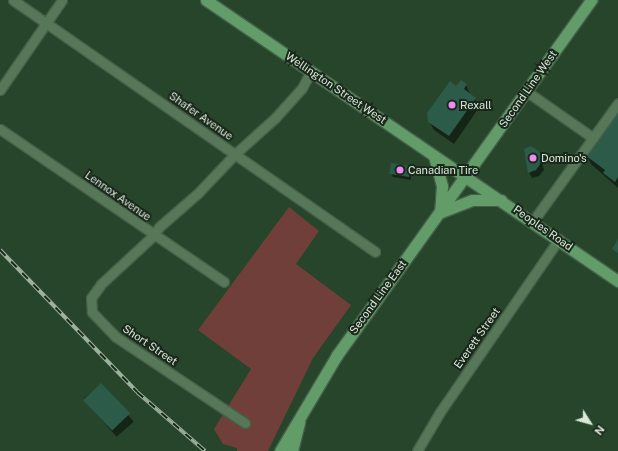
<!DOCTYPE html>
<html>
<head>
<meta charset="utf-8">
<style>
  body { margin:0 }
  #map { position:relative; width:618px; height:451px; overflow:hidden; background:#26452a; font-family:"Public Sans",sans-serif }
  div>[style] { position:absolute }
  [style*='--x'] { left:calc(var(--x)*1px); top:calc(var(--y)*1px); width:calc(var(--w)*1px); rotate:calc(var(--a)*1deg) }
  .green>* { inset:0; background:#703f3a }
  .shadow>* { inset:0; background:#0007; transform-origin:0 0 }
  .building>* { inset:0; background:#2d5b4a; transform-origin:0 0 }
  .roads { filter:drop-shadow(1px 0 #456049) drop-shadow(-1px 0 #456049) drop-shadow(0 1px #456049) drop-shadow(0 -1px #456049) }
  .minor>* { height:9px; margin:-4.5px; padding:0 4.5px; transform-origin:4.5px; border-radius:4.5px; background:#577759 }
  .major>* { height:11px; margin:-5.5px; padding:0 5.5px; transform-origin:5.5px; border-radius:5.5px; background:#629d69 }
  .rail>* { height:4px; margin-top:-2px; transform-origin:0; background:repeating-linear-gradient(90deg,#1a271b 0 8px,#9cb29e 0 16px); box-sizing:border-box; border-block:1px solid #9cb29e }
  .dots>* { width:11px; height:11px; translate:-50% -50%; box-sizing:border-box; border:2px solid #1a271b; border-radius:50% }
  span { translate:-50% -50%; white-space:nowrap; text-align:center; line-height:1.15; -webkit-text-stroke:4px #1a271b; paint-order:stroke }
  .street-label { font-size:11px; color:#d7e9d8 }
  .poi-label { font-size:11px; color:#d7e9d8 }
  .left { translate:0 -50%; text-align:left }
  .north { position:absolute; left:570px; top:403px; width:40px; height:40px; -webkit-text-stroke:3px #1a271b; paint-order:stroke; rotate:127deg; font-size:11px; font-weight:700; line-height:16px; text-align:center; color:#d7e9d8 }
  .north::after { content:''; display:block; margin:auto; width:14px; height:18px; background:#d7e9d8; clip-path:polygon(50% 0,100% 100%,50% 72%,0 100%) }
</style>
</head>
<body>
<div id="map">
  <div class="green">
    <div style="clip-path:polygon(289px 207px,319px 231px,296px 264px,351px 305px,313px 358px,268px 451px,237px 451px,237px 448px,223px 444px,214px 429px,251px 369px,198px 330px)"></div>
  </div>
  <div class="shadow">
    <div style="clip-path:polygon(466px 85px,470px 94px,480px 106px,454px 144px,434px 130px,429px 121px,457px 87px)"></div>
    <div style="clip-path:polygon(618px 112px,618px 188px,591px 164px,586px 155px)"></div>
    <div style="clip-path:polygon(539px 153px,544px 170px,539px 176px,532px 178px,529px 172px)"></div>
    <div style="clip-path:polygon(410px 167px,411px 180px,393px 177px,391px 173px)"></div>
    <div style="left:101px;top:384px;width:50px;height:23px;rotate:49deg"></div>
  </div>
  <div class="building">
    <div style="clip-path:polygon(461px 80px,467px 84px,464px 89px,476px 98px,449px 136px,428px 122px,427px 113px,450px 81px,456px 86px)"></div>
    <div style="clip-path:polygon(618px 110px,618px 177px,615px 182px,603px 173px,605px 170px,585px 155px)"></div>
    <div style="clip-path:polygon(531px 146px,540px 152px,541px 163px,536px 170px,528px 173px,524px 149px)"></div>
    <div style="left:391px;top:163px;width:20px;height:11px;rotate:9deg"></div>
    <div style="clip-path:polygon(618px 239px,618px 253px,612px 249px)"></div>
    <div style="left:101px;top:383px;width:42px;height:25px;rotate:46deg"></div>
  </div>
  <div class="roads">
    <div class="minor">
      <div style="--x:13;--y:0;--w:441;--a:34.8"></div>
      <div style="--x:0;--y:90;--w:109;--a:-55.4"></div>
      <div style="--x:526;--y:91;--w:82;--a:35"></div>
      <div style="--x:0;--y:129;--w:271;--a:34.3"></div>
      <div style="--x:533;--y:221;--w:145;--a:-54.2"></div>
      <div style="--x:245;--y:423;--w:155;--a:-146.3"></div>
      <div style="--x:116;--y:337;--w:35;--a:-134"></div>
      <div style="--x:92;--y:312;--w:14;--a:-94"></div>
      <div style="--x:91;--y:298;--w:17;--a:-54"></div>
      <div style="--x:101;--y:284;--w:72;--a:-42.8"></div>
      <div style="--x:154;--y:235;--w:9;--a:-58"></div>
      <div style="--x:159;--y:227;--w:52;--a:-41.1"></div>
      <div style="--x:198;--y:193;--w:54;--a:-46.5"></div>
      <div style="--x:235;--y:154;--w:54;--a:-42"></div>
      <div style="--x:275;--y:118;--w:40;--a:-48"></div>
      <div style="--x:302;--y:88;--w:19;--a:-62"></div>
      <div style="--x:417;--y:451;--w:45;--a:-59.5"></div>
      <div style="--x:440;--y:412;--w:210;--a:-55.5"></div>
    </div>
    <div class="major">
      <div style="--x:206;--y:0;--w:499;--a:34.3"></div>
      <div style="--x:434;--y:156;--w:31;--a:75"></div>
      <div style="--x:442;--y:186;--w:26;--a:94"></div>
      <div style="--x:441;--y:212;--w:33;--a:-21"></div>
      <div style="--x:472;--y:200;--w:29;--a:0"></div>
      <div style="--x:280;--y:451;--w:112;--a:-59.3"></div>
      <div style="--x:337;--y:355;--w:437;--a:-54.4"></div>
      <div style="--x:292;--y:451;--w:30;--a:-76"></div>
    </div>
  </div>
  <div class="rail">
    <div style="--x:0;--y:250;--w:197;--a:46"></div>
    <div style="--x:137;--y:392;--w:90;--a:40.9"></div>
  </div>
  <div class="dots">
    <div style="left:452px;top:105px;background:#f28af3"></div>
    <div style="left:533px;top:158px;background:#f28af3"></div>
    <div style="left:400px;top:170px;background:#f28af3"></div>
  </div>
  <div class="street-label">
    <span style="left:336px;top:88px;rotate:34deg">Wellington Street West</span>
    <span style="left:528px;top:89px;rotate:-55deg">Second Line West</span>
    <span style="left:201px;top:116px;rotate:35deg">Shafer Avenue</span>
    <span style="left:118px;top:196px;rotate:35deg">Lennox Avenue</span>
    <span style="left:543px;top:228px;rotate:35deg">Peoples Road</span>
    <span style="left:378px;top:297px;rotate:-54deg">Second Line East</span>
    <span style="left:477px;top:338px;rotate:-55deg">Everett Street</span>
    <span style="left:150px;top:345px;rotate:34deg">Short Street</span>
  </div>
  <div class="poi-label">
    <span class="left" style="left:460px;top:105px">Rexall</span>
    <span class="left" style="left:541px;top:158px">Domino's</span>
    <span class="left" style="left:408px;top:170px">Canadian Tire</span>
  </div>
  <div class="north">N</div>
</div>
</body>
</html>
